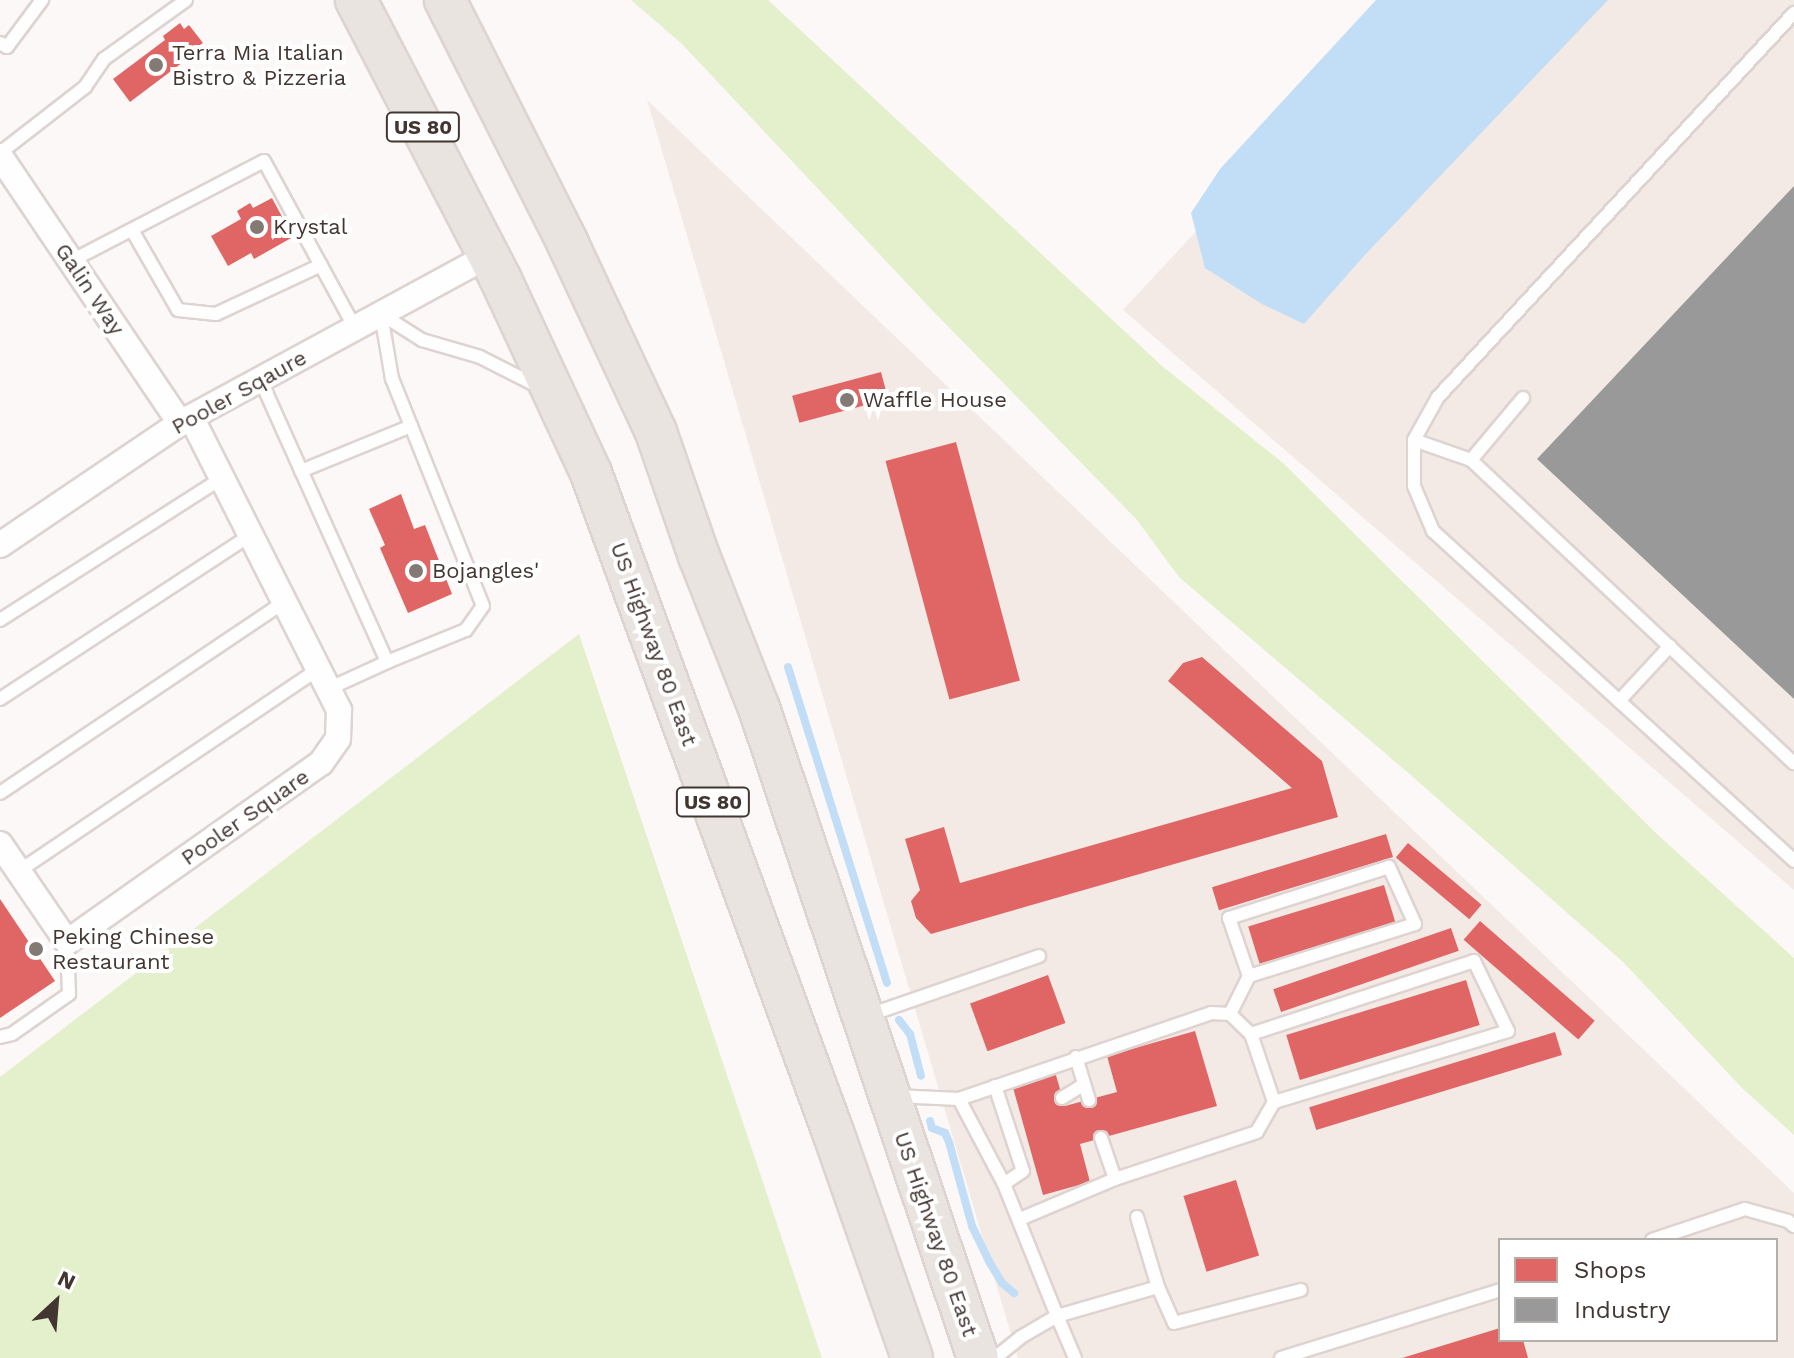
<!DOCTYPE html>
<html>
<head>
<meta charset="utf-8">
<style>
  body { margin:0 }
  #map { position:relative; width:1794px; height:1358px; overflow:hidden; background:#fcf8f7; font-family:"Work Sans",sans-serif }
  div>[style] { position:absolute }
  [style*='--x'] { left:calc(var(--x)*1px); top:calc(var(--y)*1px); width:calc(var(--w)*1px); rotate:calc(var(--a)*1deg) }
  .built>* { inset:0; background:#f4eae5 }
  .green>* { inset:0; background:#e4f0cc }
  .water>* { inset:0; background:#c2ddf6 }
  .shops>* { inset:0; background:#e06666; transform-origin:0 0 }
  .industry>* { inset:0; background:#999 }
  .stream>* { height:8px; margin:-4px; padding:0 4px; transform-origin:4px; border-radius:4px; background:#c2ddf6 }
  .roads { filter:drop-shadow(2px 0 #ddd4d1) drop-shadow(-2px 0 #ddd4d1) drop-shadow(0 2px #ddd4d1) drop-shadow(0 -2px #ddd4d1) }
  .service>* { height:12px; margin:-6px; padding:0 6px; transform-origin:6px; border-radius:6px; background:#fffefe }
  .minor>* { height:24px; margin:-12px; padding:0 12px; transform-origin:12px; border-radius:12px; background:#fffefe }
  .primary>* { height:40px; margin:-20px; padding:0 20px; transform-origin:20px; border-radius:20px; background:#e9e4df }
  .dots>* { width:22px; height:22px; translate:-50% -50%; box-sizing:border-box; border:4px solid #fff; border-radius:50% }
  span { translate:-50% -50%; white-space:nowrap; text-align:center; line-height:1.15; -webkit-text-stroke:8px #fff; paint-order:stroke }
  .shield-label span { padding:2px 6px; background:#fff; border:2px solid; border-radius:6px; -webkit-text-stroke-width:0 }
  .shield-label { font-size:20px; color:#423631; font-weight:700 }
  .poi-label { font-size:22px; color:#423631 }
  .left { translate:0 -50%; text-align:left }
  .street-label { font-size:22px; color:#423631 }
  .legend { position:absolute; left:1498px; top:1238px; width:280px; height:104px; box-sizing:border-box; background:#fff; border:2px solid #b3afad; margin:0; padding:10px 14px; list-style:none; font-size:24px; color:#423631 }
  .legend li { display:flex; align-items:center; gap:16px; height:40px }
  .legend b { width:40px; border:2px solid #b3afad }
  .north { position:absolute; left:16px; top:1262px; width:80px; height:80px; -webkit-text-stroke:6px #fff; paint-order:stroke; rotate:26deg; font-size:22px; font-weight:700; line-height:32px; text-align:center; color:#423631 }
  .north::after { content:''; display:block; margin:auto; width:28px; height:36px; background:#423631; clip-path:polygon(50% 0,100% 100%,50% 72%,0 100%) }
</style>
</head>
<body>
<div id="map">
  <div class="built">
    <div style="clip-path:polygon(1411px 0,1794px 0,1794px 890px,1123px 310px)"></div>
    <div style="clip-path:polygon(evenodd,647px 100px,1794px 1193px,1794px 1358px,1018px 1358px,647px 100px,1500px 1240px,1776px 1240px,1776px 1340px,1500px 1340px,1500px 1240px)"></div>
  </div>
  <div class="green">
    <div style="clip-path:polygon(631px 0,768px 0,1162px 366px,1283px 463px,1659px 836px,1794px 958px,1794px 1135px,1743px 1089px,1623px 962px,1413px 777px,1179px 577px,1137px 520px,931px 309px,682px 44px)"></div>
    <div style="clip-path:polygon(579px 634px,822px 1358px,0 1358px,0 1077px)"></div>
  </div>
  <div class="water">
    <div style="clip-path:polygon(1376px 0,1608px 0,1363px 257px,1304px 324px,1262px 304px,1205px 268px,1191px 213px,1220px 169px)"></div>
  </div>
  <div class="shops">
    <div style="clip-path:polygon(180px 23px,184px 29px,189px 25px,203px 43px,197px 47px,199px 50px,130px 102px,113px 79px,165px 40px,163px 36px)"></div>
    <div style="clip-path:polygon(272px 198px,293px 237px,254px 259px,251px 253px,228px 266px,211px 236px,241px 219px,237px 211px,250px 203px,253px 208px)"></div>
    <div style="left:881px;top:372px;width:28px;height:92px;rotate:75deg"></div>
    <div style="left:956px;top:442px;width:247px;height:73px;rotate:75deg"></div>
    <div style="clip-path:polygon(401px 494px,414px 529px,425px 525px,452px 594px,408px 613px,380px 548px,385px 545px,369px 509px)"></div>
    <div style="clip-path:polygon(1202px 657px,1322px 761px,1338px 817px,931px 934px,916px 918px,911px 901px,920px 890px,905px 839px,944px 827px,960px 883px,1292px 788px,1168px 681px,1183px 663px)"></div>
    <div style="left:1386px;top:834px;width:24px;height:182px;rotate:73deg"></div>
    <div style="left:1408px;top:843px;width:96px;height:19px;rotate:40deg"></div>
    <div style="left:1384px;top:885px;width:39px;height:142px;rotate:73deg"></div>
    <div style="clip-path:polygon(0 899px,55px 981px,0 1018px)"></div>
    <div style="left:1480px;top:921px;width:152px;height:25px;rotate:41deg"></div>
    <div style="left:1451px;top:928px;width:24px;height:188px;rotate:71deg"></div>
    <div style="left:1048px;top:975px;width:51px;height:83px;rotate:70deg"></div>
    <div style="left:1466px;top:980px;width:47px;height:188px;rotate:73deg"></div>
    <div style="clip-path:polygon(1195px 1031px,1217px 1106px,1080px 1144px,1090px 1182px,1043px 1195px,1012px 1084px,1055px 1072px,1065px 1106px,1117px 1092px,1107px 1056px)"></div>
    <div style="left:1555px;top:1032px;width:24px;height:257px;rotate:73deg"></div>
    <div style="left:1236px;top:1180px;width:79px;height:55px;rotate:73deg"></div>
    <div style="clip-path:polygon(1500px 1328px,1500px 1340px,1523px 1340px,1528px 1358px,1402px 1358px)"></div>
  </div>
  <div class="industry">
    <div style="clip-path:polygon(1794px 186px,1794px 699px,1537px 459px)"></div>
  </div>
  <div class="stream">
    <div style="--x:788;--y:667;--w:331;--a:72.6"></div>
    <div style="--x:899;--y:1020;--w:18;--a:52"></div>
    <div style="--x:910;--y:1034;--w:43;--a:75.3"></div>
    <div style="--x:930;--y:1121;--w:7;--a:74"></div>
    <div style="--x:932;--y:1128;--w:14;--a:21"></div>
    <div style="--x:945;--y:1133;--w:10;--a:66"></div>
    <div style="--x:949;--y:1142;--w:87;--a:74.7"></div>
    <div style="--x:972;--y:1226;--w:41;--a:64.1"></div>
    <div style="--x:990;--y:1263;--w:23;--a:59"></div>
    <div style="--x:1002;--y:1283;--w:16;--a:40"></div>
  </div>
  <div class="roads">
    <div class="service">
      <div style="--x:1794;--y:13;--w:524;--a:132.83"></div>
      <div style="--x:1438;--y:397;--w:49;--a:119.2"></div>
      <div style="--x:1414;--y:440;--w:46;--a:90"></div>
      <div style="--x:1414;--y:486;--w:49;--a:67.1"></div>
      <div style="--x:1433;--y:531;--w:489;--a:42.4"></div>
      <div style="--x:0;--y:43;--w:8;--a:30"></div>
      <div style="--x:7;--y:47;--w:59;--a:-53.3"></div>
      <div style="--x:0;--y:153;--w:108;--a:-37.8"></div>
      <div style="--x:85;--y:87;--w:34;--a:-56"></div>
      <div style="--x:104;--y:59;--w:101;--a:-35.7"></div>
      <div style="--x:132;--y:230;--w:92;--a:60.1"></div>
      <div style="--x:178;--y:310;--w:38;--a:6"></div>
      <div style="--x:216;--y:314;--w:116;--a:-25"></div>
      <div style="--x:71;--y:261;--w:217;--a:-27.4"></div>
      <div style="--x:264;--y:161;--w:190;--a:61.4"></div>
      <div style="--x:381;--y:314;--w:49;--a:32.4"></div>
      <div style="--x:422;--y:340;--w:60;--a:16.3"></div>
      <div style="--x:480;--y:357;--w:68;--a:26.9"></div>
      <div style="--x:260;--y:379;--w:310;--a:65.8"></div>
      <div style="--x:387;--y:662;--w:85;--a:-22.1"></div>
      <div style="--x:466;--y:630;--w:29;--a:-55"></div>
      <div style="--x:483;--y:606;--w:245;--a:-111.8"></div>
      <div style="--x:392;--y:379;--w:66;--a:-99.6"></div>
      <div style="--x:1414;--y:440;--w:60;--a:19.3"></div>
      <div style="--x:1471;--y:460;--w:443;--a:43.2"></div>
      <div style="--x:1471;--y:460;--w:81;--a:-50"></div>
      <div style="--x:301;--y:471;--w:119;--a:-22.2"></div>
      <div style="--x:0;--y:620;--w:264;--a:-32.6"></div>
      <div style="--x:328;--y:689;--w:65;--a:-24.6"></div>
      <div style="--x:0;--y:699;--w:300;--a:-33.2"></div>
      <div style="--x:1619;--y:701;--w:75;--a:-47.2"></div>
      <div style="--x:0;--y:793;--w:342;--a:-33.9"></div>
      <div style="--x:19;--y:871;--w:361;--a:-34"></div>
      <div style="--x:1230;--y:1014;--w:42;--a:-63.4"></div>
      <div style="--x:1249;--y:976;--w:174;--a:-17.4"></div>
      <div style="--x:1415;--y:924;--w:63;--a:-114.5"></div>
      <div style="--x:1389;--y:867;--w:168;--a:162.3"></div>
      <div style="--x:1229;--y:918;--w:61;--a:71"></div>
      <div style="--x:869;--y:1015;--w:180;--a:-19.1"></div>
      <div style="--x:1251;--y:1034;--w:235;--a:-18.1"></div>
      <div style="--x:1474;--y:961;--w:78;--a:64.1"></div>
      <div style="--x:1508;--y:1031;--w:245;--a:163.1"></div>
      <div style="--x:0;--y:1037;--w:12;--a:-14"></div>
      <div style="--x:12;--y:1034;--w:70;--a:-35.1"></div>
      <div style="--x:69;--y:994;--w:52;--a:-92.2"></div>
      <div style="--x:1076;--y:1057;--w:45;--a:73.2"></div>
      <div style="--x:995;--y:1086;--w:89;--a:71.8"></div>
      <div style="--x:1023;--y:1171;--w:23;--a:146"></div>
      <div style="--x:895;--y:1096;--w:64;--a:2.7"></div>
      <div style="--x:959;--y:1099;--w:96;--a:62.1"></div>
      <div style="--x:1004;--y:1184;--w:142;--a:68.1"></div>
      <div style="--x:1057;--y:1316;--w:42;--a:149.7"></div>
      <div style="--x:1021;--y:1337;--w:33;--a:141"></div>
      <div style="--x:1062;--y:1098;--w:26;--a:-32"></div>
      <div style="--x:959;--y:1099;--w:266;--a:-18.8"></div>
      <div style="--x:1211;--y:1013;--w:19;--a:3"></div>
      <div style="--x:1230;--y:1014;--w:29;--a:44"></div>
      <div style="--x:1251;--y:1034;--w:72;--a:71.3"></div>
      <div style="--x:1274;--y:1102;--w:34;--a:120"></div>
      <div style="--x:1257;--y:1132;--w:150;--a:161.7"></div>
      <div style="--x:1115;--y:1179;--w:103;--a:157.2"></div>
      <div style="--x:1101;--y:1138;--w:43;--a:71.1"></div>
      <div style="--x:1137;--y:1217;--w:73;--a:73.3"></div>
      <div style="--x:1652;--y:1240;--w:98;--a:-18.4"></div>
      <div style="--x:1745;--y:1209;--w:45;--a:15.6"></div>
      <div style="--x:1788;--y:1221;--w:8;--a:40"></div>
      <div style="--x:1075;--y:1358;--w:46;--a:-113.2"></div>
      <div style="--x:1057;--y:1316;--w:105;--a:-16"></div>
      <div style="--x:1158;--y:1287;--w:39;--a:66"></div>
      <div style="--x:1174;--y:1323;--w:131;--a:-14.6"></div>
      <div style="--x:1281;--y:1358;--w:229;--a:-17.2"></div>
    </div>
    <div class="minor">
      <div style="--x:0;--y:156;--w:322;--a:56"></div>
      <div style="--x:0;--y:545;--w:217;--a:-34.1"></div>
      <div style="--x:180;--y:423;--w:350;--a:-28.5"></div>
      <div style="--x:0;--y:844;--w:119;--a:55.6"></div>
      <div style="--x:67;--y:942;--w:311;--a:-35.2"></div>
      <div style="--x:321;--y:763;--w:29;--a:-55"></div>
      <div style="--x:338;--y:739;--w:29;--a:-88"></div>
      <div style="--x:339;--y:710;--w:328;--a:-116.8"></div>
    </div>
    <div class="primary">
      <div style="--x:356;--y:0;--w:315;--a:62.6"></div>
      <div style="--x:501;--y:280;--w:213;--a:65"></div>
      <div style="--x:591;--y:473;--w:702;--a:69.84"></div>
      <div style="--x:833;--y:1132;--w:239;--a:70.7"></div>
      <div style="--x:445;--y:0;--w:273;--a:63.2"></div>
      <div style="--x:568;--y:244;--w:208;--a:64.9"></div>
      <div style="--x:656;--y:432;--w:131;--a:70.9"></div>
      <div style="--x:699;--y:556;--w:163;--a:68.5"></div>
      <div style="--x:759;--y:708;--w:686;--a:71.38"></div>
    </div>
  </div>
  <div class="dots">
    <div style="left:156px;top:65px;background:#837a76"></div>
    <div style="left:257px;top:227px;background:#837a76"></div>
    <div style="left:847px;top:400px;background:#837a76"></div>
    <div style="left:416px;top:571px;background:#837a76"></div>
    <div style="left:36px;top:949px;background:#837a76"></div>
  </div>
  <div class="shield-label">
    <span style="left:423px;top:127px">US 80</span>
    <span style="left:713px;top:802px">US 80</span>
  </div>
  <div class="poi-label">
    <span class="left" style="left:172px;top:65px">Terra Mia Italian<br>Bistro &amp; Pizzeria</span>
    <span class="left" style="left:273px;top:227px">Krystal</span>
    <span class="left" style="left:863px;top:400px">Waffle House</span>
    <span class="left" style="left:432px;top:571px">Bojangles'</span>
    <span class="left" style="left:52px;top:949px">Peking Chinese<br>Restaurant</span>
  </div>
  <div class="street-label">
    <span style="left:90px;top:289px;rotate:56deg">Galin Way</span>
    <span style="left:239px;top:392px;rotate:-29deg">Pooler Sqaure</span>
    <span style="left:654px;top:644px;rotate:70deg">US Highway 80 East</span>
    <span style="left:245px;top:817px;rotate:-35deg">Pooler Square</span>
    <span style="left:936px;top:1234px;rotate:71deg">US Highway 80 East</span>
  </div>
  <ul class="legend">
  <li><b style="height:22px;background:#e06666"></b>Shops</li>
  <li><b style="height:22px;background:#999"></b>Industry</li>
  </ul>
  <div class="north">N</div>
</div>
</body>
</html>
